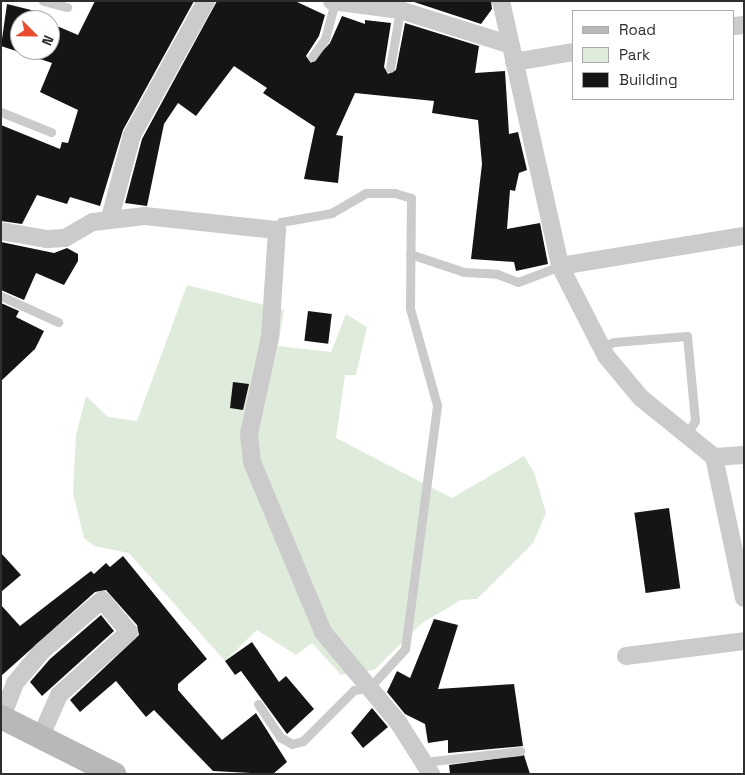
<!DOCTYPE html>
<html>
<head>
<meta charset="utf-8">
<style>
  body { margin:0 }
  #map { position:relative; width:745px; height:775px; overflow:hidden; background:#fff; font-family:"Space Grotesk",sans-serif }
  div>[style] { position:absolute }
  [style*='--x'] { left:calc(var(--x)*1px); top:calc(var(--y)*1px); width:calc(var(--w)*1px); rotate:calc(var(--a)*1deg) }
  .green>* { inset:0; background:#e0ecdb }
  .building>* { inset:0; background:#151515; transform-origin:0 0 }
  .lane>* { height:9px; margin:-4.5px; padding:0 4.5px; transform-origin:4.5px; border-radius:4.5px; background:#cbcbcb }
  .street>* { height:18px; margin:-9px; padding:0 9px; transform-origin:9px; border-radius:9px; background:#cbcbcb }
  .secondary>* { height:24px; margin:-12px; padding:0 12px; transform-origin:12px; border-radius:12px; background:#b8b8b8 }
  span { translate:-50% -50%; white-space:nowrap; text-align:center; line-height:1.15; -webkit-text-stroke:5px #fff; paint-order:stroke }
  .frame { position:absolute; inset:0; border:2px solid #2e2e2e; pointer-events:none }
  .legend { position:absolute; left:572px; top:10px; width:162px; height:90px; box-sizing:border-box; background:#fff; border:1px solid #ababab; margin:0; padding:6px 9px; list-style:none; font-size:15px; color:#2e2e2e }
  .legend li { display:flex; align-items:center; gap:10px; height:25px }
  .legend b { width:25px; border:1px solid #ababab }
  .north { position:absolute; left:10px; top:10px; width:50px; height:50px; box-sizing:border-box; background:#fff; border:1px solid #ababab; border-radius:50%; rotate:113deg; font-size:14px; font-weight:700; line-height:20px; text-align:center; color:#2e2e2e }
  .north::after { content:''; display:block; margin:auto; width:18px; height:22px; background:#e84b2d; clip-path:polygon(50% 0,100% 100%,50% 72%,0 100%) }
</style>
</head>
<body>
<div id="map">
  <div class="green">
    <div style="clip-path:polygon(187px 285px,284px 310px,278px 346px,331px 352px,346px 314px,367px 327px,356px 375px,345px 375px,336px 438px,452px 498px,524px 456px,534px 472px,546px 513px,533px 543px,477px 599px,461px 600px,422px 623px,374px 670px,341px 675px,312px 643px,296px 655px,257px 630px,225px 661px,129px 553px,94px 546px,84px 538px,73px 494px,76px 435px,86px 396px,108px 417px,137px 421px)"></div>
  </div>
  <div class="building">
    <div style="clip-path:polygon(95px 1px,194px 1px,123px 130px,100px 206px,70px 197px,67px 204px,37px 195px,22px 224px,1px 221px,1px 125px,60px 149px,62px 142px,68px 143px,78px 110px,40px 92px,52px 63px,1px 46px,7px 4px,39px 12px,37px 17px,44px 20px,20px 20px,20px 50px,50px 50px,50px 23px,78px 35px)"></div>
    <div style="clip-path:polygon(217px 1px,295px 1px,325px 15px,319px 36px,306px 56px,311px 63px,330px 43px,342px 16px,365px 24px,365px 20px,391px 23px,384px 67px,388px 74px,396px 70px,405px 23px,479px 46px,475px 73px,505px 71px,509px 134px,518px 132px,527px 170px,519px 173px,515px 191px,510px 190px,507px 229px,540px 223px,548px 264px,516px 271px,514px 262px,471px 259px,482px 164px,478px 120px,432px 113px,434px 101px,355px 93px,336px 135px,343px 136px,338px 183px,304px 179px,315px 127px,263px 93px,267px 88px,234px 66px,196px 116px,178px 103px,164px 124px,147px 206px,125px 203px,142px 139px)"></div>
    <div style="clip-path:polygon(411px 1px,491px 1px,492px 9px,481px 24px)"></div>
    <div style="clip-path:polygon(1px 242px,54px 253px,67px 248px,78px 254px,78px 261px,64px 285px,36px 273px,24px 300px,1px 290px)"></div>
    <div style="clip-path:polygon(1px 303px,19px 311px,16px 317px,44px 331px,35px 349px,1px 381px)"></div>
    <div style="left:308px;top:311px;width:24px;height:30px;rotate:7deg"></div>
    <div style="clip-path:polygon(233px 382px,249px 384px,243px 410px,230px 408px)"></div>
    <div style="left:669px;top:508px;width:81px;height:35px;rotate:82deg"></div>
    <div style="clip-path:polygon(1px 553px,21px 575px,1px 592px)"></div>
    <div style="clip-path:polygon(123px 556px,207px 659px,178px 684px,178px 690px,222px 740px,256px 713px,287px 762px,273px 774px,213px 771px,154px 710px,146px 717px,116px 681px,80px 712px,70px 700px,139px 635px,137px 625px,106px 590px,95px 592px,1px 676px,1px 605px,20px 626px,91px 571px,94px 574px,106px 563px,110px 567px)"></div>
    <div style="clip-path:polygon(101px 615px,114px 631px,42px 696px,30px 682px,50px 659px)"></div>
    <div style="clip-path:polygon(434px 619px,458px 625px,438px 689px,514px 684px,523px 746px,448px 753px,448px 740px,428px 743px,425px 724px,405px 714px,387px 692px,397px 671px,410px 678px)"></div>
    <div style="clip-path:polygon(252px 642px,279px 682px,286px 676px,314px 709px,287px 734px,241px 671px,235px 675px,225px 661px)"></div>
    <div style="clip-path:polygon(372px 708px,388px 727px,363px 748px,351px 733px)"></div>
    <div style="clip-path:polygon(524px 755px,530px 774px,450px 774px,449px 765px)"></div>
  </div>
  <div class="lane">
    <div style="--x:43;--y:1;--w:25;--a:14"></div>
    <div style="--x:312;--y:57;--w:22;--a:-54"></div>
    <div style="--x:325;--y:39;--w:39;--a:-75"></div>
    <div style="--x:390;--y:68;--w:59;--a:-80.2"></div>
    <div style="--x:1;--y:112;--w:54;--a:21.8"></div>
    <div style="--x:410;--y:254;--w:57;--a:18.4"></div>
    <div style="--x:464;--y:272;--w:33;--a:3"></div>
    <div style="--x:497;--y:274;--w:22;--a:21"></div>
    <div style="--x:518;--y:282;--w:45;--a:-20.9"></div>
    <div style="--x:1;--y:296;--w:63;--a:24.5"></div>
    <div style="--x:602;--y:347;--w:13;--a:-23"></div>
    <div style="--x:614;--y:342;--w:73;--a:-4.7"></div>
    <div style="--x:687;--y:336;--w:85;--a:84.6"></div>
    <div style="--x:695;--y:421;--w:17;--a:123"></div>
    <div style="--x:258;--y:704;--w:40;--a:56"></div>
    <div style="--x:280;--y:737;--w:14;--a:30"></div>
    <div style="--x:292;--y:744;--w:11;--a:-15"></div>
    <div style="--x:303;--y:741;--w:72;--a:-45"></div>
    <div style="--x:354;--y:690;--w:15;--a:-8"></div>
    <div style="--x:369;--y:688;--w:53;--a:-47.3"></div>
    <div style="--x:405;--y:649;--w:246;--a:-82.5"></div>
    <div style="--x:437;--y:405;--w:101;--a:-105.6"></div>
    <div style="--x:410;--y:308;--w:110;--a:-89.5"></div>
    <div style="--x:411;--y:198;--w:17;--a:-163"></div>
    <div style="--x:395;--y:193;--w:29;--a:180"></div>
    <div style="--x:366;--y:193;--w:39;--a:150"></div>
    <div style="--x:332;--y:213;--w:52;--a:170"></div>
    <div style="--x:281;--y:222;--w:9;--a:117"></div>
    <div style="--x:424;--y:762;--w:97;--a:-6.5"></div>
  </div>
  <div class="street">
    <div style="--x:332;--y:1;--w:69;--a:7.5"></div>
    <div style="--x:400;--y:10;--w:113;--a:17.5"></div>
    <div style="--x:501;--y:1;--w:271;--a:77.4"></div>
    <div style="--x:560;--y:266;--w:101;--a:62.9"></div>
    <div style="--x:606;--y:356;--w:55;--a:50.2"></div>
    <div style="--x:641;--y:398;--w:94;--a:38.9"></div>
    <div style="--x:714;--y:457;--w:30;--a:-4"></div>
    <div style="--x:734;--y:26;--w:10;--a:-6"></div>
    <div style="--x:514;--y:62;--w:61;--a:-9.5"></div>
    <div style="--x:110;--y:218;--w:86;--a:-75.2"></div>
    <div style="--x:132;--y:135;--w:153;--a:-61.1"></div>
    <div style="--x:1;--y:231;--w:47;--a:9.9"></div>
    <div style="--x:47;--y:239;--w:18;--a:-3"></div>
    <div style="--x:65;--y:238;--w:32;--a:-30"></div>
    <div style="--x:93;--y:222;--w:52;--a:-6.6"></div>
    <div style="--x:145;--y:216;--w:133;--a:6.1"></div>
    <div style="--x:277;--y:230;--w:107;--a:93.7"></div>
    <div style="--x:270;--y:337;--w:99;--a:102.2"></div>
    <div style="--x:249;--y:434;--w:28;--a:84"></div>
    <div style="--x:252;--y:462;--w:184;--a:67.3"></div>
    <div style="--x:323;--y:632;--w:117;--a:50.2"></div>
    <div style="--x:398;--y:722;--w:62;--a:57.6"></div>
    <div style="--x:560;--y:266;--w:186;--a:-9.3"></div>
    <div style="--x:714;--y:457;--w:144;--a:78"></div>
    <div style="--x:626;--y:656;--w:119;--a:-7.2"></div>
    <div style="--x:2;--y:717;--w:36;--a:-69"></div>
    <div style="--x:15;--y:683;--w:42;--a:-49.8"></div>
    <div style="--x:42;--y:651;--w:79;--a:-40.4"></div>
    <div style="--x:102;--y:600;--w:42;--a:49.8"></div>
    <div style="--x:129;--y:632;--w:94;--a:138"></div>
    <div style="--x:59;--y:695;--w:45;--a:113.7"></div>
  </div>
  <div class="secondary">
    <div style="--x:1;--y:717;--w:127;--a:26.8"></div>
  </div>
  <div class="frame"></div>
  <ul class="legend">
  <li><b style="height:6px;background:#b8b8b8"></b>Road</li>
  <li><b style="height:14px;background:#e0ecdb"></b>Park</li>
  <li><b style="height:14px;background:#151515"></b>Building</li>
  </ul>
  <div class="north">N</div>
</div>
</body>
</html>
